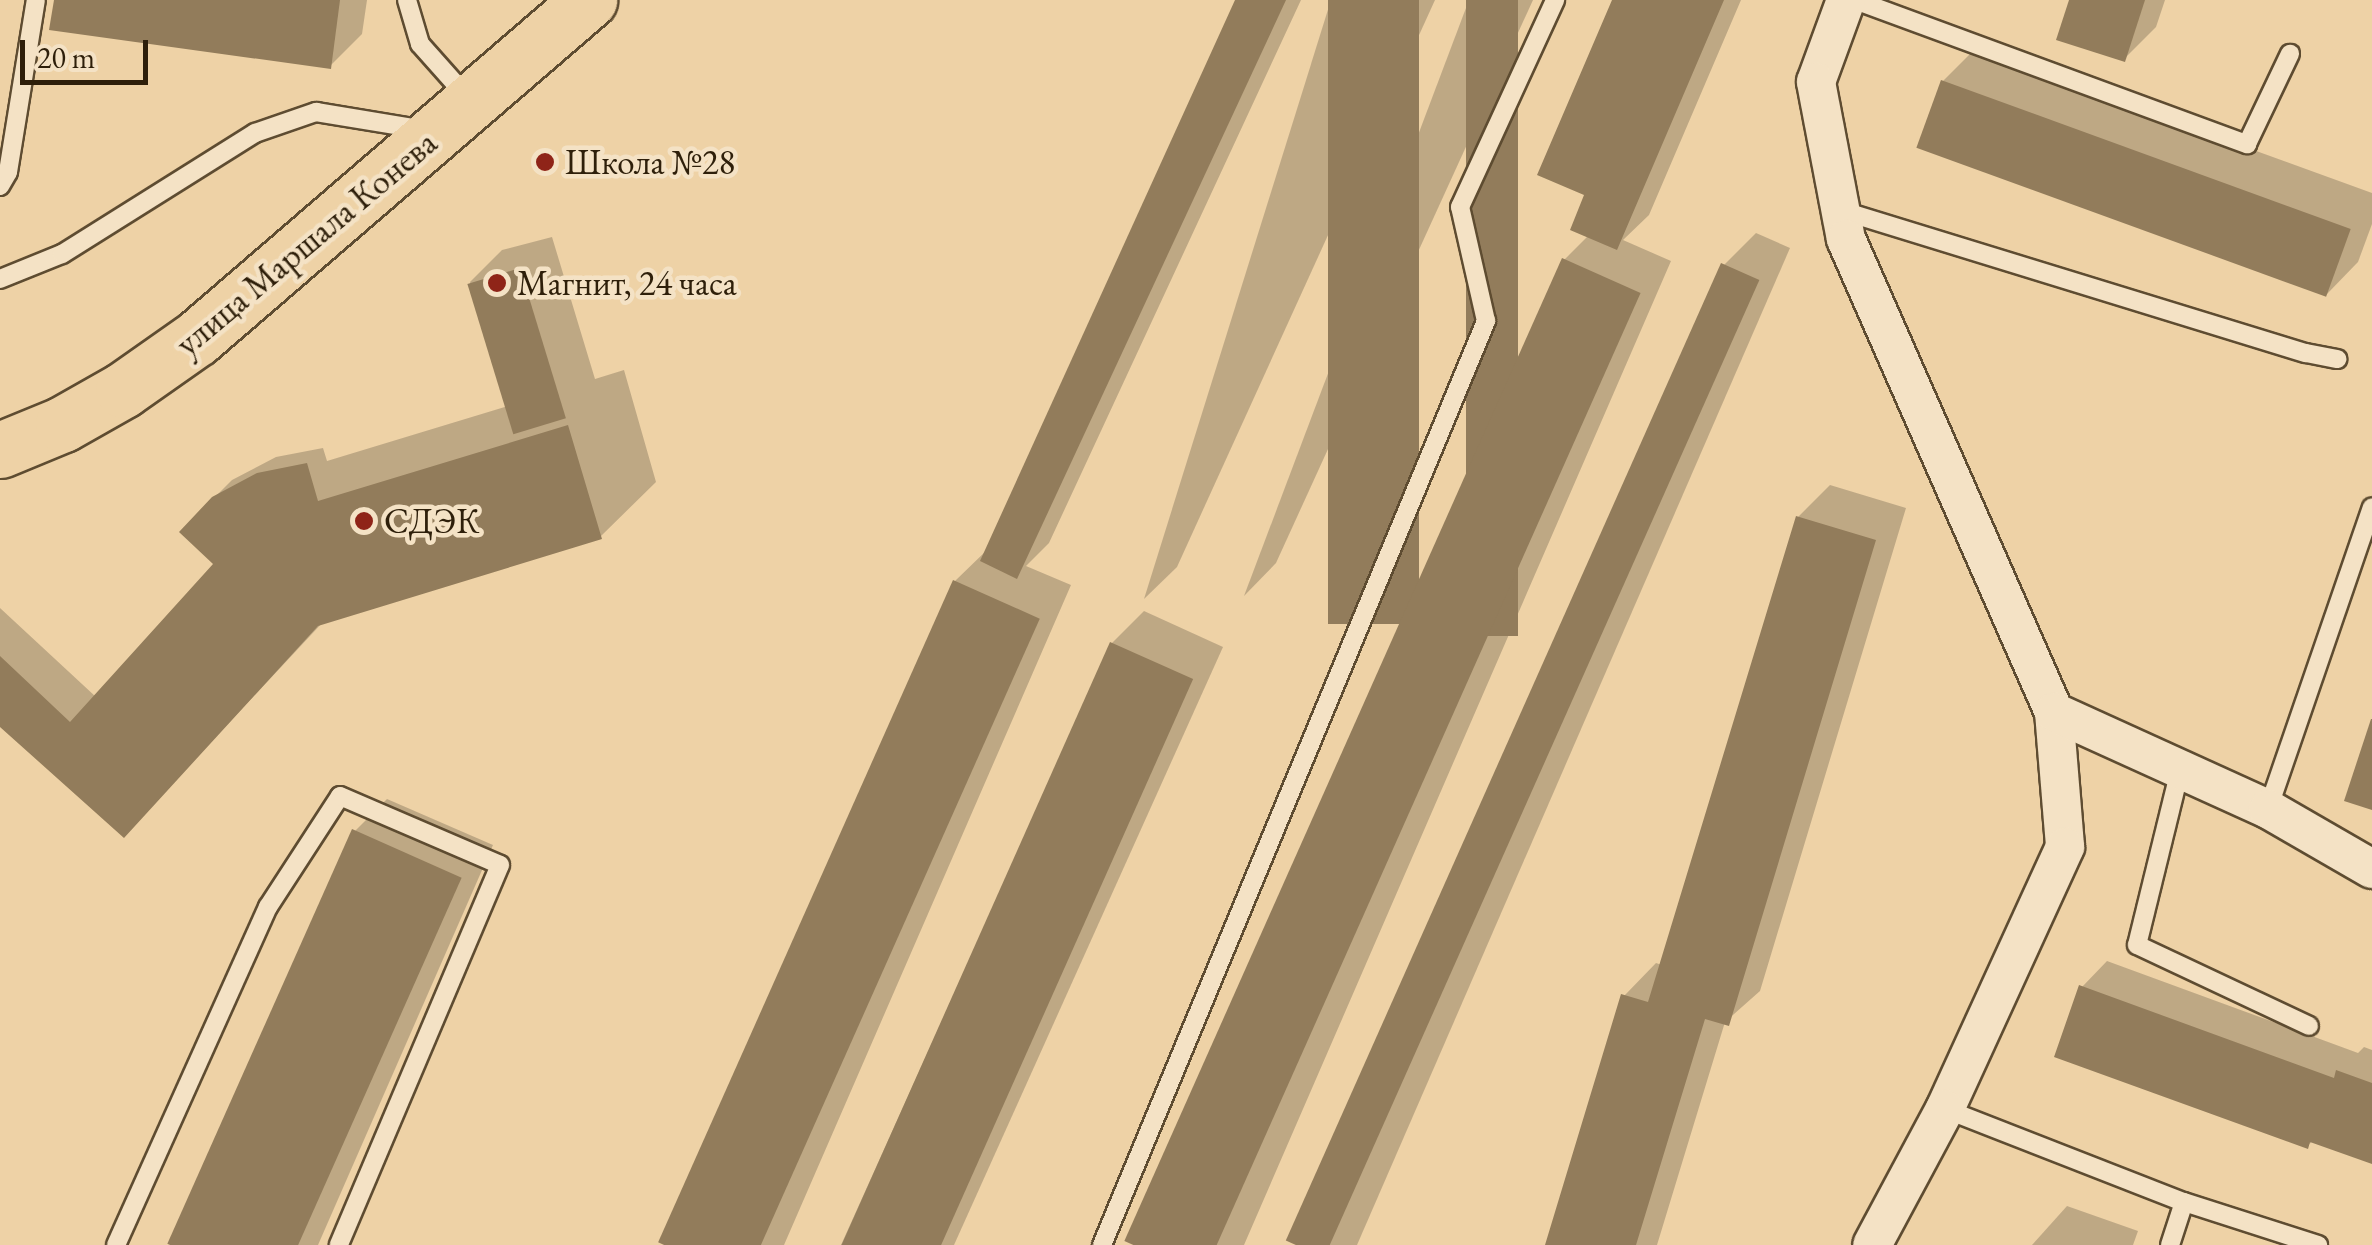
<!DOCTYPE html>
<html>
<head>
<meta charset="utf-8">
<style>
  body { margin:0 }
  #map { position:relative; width:2372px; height:1245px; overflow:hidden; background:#eed2a6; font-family:"EB Garamond",serif }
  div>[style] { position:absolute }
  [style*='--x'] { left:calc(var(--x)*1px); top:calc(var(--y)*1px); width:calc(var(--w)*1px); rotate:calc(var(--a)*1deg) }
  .shadow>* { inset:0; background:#0003 }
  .building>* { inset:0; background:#927c5b; transform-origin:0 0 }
  .roads { filter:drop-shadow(2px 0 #5e4c31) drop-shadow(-2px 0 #5e4c31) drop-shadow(0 2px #5e4c31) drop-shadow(0 -2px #5e4c31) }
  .service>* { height:18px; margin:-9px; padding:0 9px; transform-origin:9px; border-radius:9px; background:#f4e2c5 }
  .minor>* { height:38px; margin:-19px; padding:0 19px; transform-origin:19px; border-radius:19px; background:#f4e2c5 }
  .primary>* { height:55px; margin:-27.5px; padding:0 27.5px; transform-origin:27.5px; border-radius:27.5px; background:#eed2a6 }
  .dots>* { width:28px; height:28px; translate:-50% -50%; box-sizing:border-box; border:5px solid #f4e2c5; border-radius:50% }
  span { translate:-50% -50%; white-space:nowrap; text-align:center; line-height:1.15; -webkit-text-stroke:9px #f4e2c5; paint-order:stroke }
  .poi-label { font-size:35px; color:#2e1f0a }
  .left { translate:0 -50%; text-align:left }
  .street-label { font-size:35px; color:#2e1f0a }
  .scale { position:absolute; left:20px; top:40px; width:128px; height:45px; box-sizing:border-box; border:5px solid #2e1f0a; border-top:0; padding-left:12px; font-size:30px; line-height:35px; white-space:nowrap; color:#2e1f0a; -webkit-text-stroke:8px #f4e2c5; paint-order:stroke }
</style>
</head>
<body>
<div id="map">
  <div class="shadow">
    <div style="clip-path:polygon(56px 0,367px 0,362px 34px,330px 66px)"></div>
    <div style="clip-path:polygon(1237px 0,1301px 0,1049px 543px,1026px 566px,1071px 585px,784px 1245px,667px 1245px,955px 581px,989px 548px)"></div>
    <div style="clip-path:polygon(1331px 0,1435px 0,1177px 567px,1144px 599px)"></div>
    <div style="clip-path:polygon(1469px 0,1533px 0,1276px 563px,1244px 596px)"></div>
    <div style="clip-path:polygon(1614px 0,1741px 0,1649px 215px,1623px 240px,1671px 261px,1244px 1245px,1137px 1245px,1564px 260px,1589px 235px,1587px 194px)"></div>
    <div style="clip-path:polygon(2072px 0,2165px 0,2156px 27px,2124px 59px)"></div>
    <div style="clip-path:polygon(1975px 49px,2372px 193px,2372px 224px,2358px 262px,2326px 295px,1943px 81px)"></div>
    <div style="clip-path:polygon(1756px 233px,1790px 248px,1357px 1245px,1298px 1245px,1724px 265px)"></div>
    <div style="clip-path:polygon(552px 237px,595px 379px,624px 370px,656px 482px,600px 537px,324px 621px,124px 835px,0 723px,0 608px,96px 697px,233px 547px,214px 498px,232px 480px,276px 457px,323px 448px,327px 461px,508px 406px,470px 282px,502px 250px)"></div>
    <div style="clip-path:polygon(1830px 485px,1906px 508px,1760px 991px,1725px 1022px,1657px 1245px,1548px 1245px,1624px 996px,1656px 963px,1662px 965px,1798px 517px)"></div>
    <div style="clip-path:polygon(1144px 611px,1223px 647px,954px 1245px,841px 1245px,1112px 643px)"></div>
    <div style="clip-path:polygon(387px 799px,493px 845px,318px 1245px,172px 1245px,355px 831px)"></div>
    <div style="clip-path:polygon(2107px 961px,2358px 1053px,2364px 1047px,2372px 1050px,2372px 1161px,2314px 1140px,2307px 1146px,2082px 987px)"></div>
    <div style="clip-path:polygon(2067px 1206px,2138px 1231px,2133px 1245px,2032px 1245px)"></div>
  </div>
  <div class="building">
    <div style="clip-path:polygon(54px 0,340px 0,331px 69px,49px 30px)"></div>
    <div style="clip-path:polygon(1235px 0,1286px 0,1017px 579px,980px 561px)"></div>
    <div style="left:1328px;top:0;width:91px;height:624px"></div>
    <div style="left:1466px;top:0;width:52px;height:636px"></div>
    <div style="clip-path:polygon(1612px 0,1724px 0,1617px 250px,1570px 230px,1584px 195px,1537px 175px)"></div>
    <div style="clip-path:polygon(2069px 0,2145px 0,2125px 62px,2056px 40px)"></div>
    <div style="left:1941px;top:80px;width:436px;height:72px;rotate:20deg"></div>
    <div style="left:1562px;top:258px;width:86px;height:1076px;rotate:24deg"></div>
    <div style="left:1721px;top:263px;width:42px;height:1070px;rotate:24deg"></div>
    <div style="left:520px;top:268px;width:157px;height:55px;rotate:73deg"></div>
    <div style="clip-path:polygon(568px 425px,602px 539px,318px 626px,124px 838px,0 727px,0 656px,70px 722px,213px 564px,179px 532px,212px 497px,257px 473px,307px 463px,318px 501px)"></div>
    <div style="clip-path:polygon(1796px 516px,1876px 540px,1729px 1026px,1705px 1019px,1636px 1245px,1545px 1245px,1621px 994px,1648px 1002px)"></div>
    <div style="left:953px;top:580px;width:95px;height:725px;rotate:24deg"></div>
    <div style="left:1110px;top:642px;width:91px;height:661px;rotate:24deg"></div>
    <div style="clip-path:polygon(2371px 719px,2372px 719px,2372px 810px,2344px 801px)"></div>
    <div style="left:352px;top:829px;width:120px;height:454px;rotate:24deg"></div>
    <div style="clip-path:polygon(2079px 985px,2334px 1078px,2336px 1070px,2372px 1083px,2372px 1164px,2310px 1142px,2308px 1149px,2054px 1057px)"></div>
  </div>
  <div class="roads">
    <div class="service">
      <div style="--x:407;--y:0;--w:46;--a:73.5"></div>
      <div style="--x:420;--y:44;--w:72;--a:48.4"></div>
      <div style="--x:1855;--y:0;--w:418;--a:20.2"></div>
      <div style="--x:2247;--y:144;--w:100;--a:-64.5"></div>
      <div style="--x:0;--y:186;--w:16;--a:-60"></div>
      <div style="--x:8;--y:172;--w:174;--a:-80.8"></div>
      <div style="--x:1840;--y:210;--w:487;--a:17.1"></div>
      <div style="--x:2306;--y:353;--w:32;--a:11"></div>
      <div style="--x:0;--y:279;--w:67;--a:-22"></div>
      <div style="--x:62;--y:254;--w:228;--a:-32.1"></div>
      <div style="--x:255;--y:133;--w:65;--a:-19"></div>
      <div style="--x:316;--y:112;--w:110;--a:9.4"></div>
      <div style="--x:2180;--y:770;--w:180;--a:103.8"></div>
      <div style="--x:2137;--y:945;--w:190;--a:25.2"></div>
      <div style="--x:2268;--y:809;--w:319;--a:-71"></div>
      <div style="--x:1945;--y:1109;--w:256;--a:21.3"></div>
      <div style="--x:2184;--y:1202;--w:141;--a:17.8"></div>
      <div style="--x:116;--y:1245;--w:371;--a:-65.8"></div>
      <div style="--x:268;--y:907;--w:132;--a:-57"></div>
      <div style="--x:340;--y:796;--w:174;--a:23.3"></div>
      <div style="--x:500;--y:865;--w:413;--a:113"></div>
      <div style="--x:1102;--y:1245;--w:1001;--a:-67.43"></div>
      <div style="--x:1486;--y:321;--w:117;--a:-102.8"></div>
      <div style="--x:1460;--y:207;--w:228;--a:-65.3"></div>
      <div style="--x:2170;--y:1245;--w:45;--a:-72"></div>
    </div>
    <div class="minor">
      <div style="--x:1846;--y:0;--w:87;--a:110.1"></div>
      <div style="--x:1816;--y:82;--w:160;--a:79.2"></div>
      <div style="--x:1846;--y:239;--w:517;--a:66.26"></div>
      <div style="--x:2054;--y:712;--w:135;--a:85.3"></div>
      <div style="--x:2065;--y:847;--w:288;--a:114.6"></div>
      <div style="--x:1945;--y:1109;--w:154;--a:118.2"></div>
      <div style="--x:2054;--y:712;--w:235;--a:24.4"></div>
      <div style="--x:2268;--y:809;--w:120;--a:30"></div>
    </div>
    <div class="primary">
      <div style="--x:0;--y:450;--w:68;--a:-22.4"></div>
      <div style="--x:63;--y:424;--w:69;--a:-29.5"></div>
      <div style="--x:123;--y:390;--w:90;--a:-35.1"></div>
      <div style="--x:197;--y:338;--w:518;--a:-40.77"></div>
    </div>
  </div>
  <div class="dots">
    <div style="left:545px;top:162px;background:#8f2418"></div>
    <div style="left:497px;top:283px;background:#8f2418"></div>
    <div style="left:364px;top:521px;background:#8f2418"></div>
  </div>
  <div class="poi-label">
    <span class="left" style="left:565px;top:162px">Школа №28</span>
    <span class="left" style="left:517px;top:283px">Магнит, 24 часа</span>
    <span class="left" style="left:384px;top:521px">СДЭК</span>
  </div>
  <div class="street-label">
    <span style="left:306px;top:243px;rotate:-40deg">улица Маршала Конева</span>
  </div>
  <div class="scale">20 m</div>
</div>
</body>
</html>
